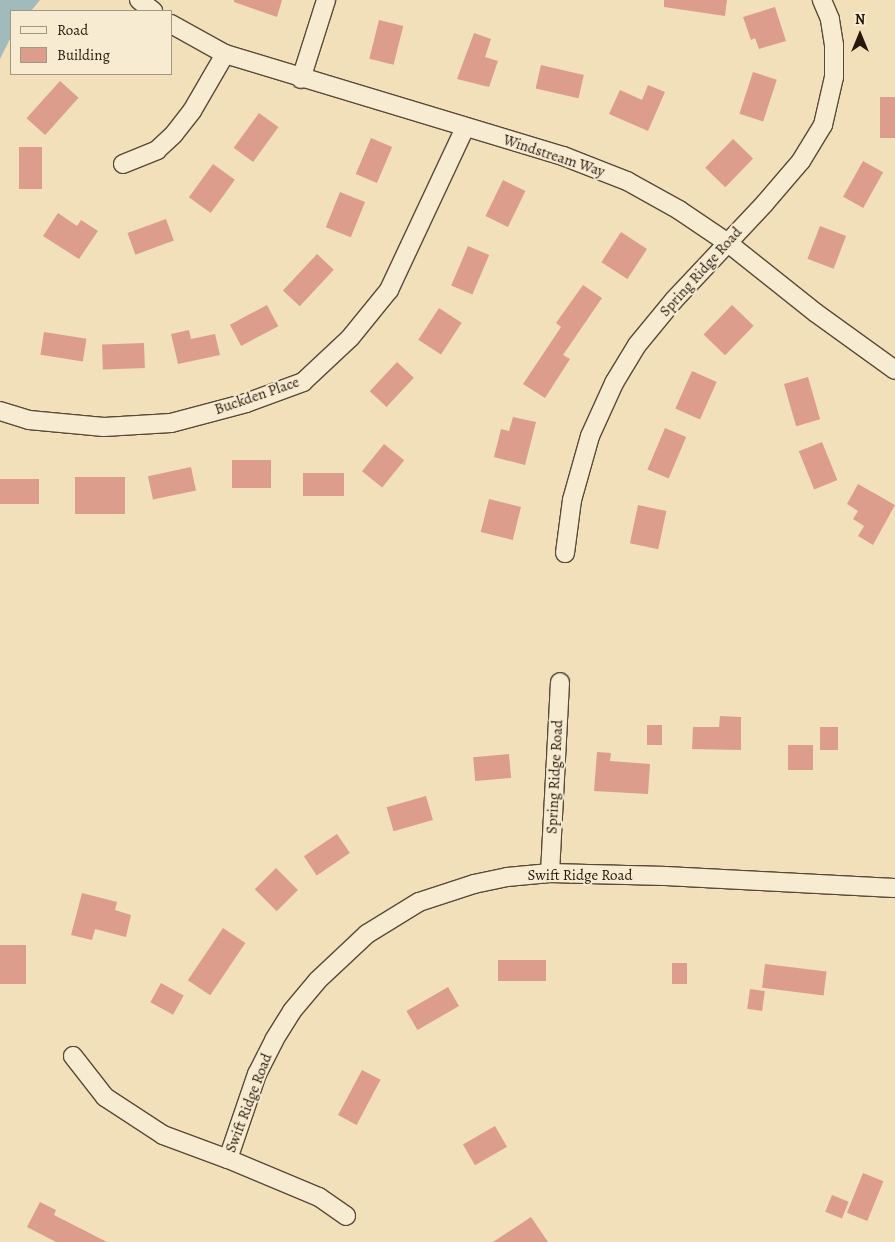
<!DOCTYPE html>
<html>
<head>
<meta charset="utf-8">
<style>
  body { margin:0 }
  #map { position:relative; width:895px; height:1242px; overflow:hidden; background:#f2e0ba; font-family:Alegreya,serif }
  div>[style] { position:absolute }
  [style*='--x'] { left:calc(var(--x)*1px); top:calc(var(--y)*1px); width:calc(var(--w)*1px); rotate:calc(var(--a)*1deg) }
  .water>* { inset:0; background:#a1babb }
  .building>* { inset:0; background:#dd9d8d; transform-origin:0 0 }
  .roads { filter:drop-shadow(1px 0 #594a37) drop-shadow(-1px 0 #594a37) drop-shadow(0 1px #594a37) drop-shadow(0 -1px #594a37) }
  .street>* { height:18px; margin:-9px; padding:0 9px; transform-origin:9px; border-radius:9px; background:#f7ebd2 }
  span { translate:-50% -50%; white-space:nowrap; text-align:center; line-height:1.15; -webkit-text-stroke:4px #f7ebd2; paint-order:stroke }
  .street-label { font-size:15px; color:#26180b }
  .legend { position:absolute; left:10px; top:10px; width:162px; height:65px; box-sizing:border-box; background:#f7ebd2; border:1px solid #a39782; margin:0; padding:6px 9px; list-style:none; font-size:15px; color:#26180b }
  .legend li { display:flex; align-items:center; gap:10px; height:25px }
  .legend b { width:25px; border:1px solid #a39782 }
  .north { position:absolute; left:835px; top:10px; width:50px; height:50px; -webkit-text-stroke:4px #f7ebd2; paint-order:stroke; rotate:0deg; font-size:14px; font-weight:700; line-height:20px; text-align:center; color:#26180b }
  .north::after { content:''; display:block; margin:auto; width:18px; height:22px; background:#26180b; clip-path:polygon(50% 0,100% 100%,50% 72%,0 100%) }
</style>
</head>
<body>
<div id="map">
  <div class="water">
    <div style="clip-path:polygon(0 0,40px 0,31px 11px,11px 11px,11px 37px,0 59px)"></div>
  </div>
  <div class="building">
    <div style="clip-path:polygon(234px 0,282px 0,277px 17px,234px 2px)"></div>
    <div style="clip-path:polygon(664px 0,727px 0,725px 16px,664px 7px)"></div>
    <div style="clip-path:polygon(775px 7px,786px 41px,759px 49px,755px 38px,751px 40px,743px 17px)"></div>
    <div style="left:379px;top:20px;width:25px;height:40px;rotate:14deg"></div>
    <div style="clip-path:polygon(474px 33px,491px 39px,485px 57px,498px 61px,489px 87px,457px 79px)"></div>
    <div style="left:541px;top:65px;width:44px;height:24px;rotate:13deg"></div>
    <div style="left:753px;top:72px;width:25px;height:44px;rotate:18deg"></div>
    <div style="left:60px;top:81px;width:25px;height:50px;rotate:42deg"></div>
    <div style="clip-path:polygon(648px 85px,665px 92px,648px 131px,609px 114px,620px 90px,642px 100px)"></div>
    <div style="left:880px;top:97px;width:15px;height:41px"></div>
    <div style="left:259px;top:113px;width:24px;height:43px;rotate:36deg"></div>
    <div style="left:371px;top:138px;width:23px;height:39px;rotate:23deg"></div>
    <div style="left:733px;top:139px;width:28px;height:40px;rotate:44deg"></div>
    <div style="left:19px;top:147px;width:23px;height:42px"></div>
    <div style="left:863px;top:161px;width:23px;height:41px;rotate:29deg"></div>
    <div style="left:213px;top:164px;width:27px;height:41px;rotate:36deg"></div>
    <div style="left:503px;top:180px;width:25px;height:40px;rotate:26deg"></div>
    <div style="left:340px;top:192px;width:27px;height:38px;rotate:22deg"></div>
    <div style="clip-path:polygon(58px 213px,77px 226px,81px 220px,98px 231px,79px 259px,43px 236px)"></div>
    <div style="left:166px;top:219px;width:23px;height:41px;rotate:70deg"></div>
    <div style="left:820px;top:226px;width:28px;height:35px;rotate:21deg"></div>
    <div style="left:621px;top:232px;width:31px;height:36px;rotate:33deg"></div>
    <div style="left:468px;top:246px;width:23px;height:43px;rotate:23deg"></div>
    <div style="left:317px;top:254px;width:23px;height:50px;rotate:43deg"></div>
    <div style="clip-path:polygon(583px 285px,602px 298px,563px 355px,570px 359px,545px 398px,523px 384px,561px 327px,556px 323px)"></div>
    <div style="left:267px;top:305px;width:24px;height:42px;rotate:62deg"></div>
    <div style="left:732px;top:305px;width:30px;height:41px;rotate:44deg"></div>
    <div style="left:439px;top:308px;width:27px;height:38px;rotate:33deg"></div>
    <div style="clip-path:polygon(189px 330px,191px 339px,215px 334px,220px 355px,178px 364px,171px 334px)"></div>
    <div style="left:44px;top:332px;width:43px;height:23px;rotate:9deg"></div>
    <div style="left:144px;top:343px;width:25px;height:42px;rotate:88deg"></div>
    <div style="left:397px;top:362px;width:23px;height:40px;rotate:43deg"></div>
    <div style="left:692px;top:371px;width:27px;height:41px;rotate:24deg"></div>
    <div style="left:808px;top:377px;width:44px;height:25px;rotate:74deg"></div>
    <div style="clip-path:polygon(513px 417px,536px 422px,525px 465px,494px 457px,501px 429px,509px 431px)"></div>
    <div style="left:665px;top:428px;width:23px;height:45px;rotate:23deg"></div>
    <div style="left:822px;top:442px;width:41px;height:25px;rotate:68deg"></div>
    <div style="left:384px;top:444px;width:26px;height:35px;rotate:39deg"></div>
    <div style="left:232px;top:460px;width:39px;height:28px"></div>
    <div style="left:191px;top:467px;width:24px;height:44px;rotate:78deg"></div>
    <div style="left:303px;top:473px;width:41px;height:23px"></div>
    <div style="left:75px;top:477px;width:50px;height:37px"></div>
    <div style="left:0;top:479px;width:39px;height:25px"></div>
    <div style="clip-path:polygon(858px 484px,895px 505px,873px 545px,858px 536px,864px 526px,853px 519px,858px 511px,847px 504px)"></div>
    <div style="left:489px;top:499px;width:33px;height:34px;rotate:14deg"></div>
    <div style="left:638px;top:505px;width:29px;height:39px;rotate:12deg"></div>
    <div style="clip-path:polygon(720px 716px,741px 717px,741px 750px,692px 749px,693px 727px,719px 727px)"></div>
    <div style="left:647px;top:725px;width:15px;height:20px"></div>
    <div style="left:820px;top:727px;width:18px;height:23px"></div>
    <div style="left:788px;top:745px;width:25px;height:25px"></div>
    <div style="clip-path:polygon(597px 752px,611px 753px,610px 761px,650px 764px,648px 794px,594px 791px)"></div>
    <div style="left:509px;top:754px;width:24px;height:36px;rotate:85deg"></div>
    <div style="left:426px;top:796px;width:25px;height:41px;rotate:74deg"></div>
    <div style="left:337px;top:834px;width:23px;height:40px;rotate:56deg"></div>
    <div style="left:276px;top:868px;width:31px;height:30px;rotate:45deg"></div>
    <div style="clip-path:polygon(82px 893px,117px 902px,115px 910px,131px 915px,126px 937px,95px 929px,92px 940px,71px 935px)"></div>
    <div style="left:223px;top:928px;width:27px;height:63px;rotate:34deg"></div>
    <div style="left:0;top:945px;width:26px;height:39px"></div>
    <div style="left:498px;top:960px;width:48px;height:21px"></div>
    <div style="left:687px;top:963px;width:21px;height:15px;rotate:90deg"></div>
    <div style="left:765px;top:964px;width:62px;height:24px;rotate:7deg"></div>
    <div style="left:161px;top:983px;width:26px;height:22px;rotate:29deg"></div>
    <div style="left:448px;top:987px;width:22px;height:48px;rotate:60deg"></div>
    <div style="left:750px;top:989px;width:15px;height:20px;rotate:8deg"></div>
    <div style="left:362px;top:1070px;width:21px;height:51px;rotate:28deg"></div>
    <div style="left:495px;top:1126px;width:24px;height:37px;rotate:60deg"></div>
    <div style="left:863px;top:1173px;width:22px;height:43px;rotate:22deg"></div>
    <div style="left:832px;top:1195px;width:18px;height:18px;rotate:22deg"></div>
    <div style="clip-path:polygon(40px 1202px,56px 1210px,54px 1215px,107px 1242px,56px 1242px,27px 1227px)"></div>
    <div style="clip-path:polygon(531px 1217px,548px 1242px,493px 1242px)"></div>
  </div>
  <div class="roads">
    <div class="street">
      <div style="--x:139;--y:0;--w:18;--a:38"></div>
      <div style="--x:171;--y:24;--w:62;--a:29.1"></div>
      <div style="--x:225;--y:54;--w:353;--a:16.8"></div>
      <div style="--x:563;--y:156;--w:69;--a:21.3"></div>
      <div style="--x:627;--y:181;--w:60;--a:29.1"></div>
      <div style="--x:679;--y:210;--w:59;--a:34"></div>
      <div style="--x:728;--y:243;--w:112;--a:38.5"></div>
      <div style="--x:816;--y:313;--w:97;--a:35.8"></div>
      <div style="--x:301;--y:79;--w:83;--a:-72.4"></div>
      <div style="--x:123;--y:164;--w:37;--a:-22"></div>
      <div style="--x:157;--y:150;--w:23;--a:-43"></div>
      <div style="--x:174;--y:134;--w:29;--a:-52"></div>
      <div style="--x:192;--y:111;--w:66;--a:-59.9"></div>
      <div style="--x:0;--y:411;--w:30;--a:17"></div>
      <div style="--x:29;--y:420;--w:75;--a:5.3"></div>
      <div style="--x:104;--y:427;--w:67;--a:-3.4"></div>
      <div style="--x:171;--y:423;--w:78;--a:-14.9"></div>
      <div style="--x:246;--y:403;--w:61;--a:-20.2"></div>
      <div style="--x:303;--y:382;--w:64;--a:-43.1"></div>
      <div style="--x:350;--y:338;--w:62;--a:-50.9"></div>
      <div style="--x:389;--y:290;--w:179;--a:-64.9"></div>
      <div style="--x:565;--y:553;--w:53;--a:-82.5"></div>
      <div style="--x:572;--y:500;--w:66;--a:-74.3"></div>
      <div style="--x:590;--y:436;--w:58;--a:-65.6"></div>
      <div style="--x:614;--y:383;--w:44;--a:-58.8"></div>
      <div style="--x:637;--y:345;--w:58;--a:-50.6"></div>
      <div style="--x:674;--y:300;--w:133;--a:-46.8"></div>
      <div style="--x:765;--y:203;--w:55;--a:-49.4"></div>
      <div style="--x:801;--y:161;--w:42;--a:-58.6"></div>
      <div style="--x:823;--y:125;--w:49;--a:-77.1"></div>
      <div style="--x:834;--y:77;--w:32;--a:-90"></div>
      <div style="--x:834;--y:45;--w:26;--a:-99"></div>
      <div style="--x:830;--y:19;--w:21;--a:-113"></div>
      <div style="--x:550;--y:873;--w:191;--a:-87"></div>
      <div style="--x:73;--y:1056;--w:52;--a:52"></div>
      <div style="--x:105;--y:1097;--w:69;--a:33.2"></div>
      <div style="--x:163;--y:1135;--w:69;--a:20.3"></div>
      <div style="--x:228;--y:1159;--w:99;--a:22.7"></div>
      <div style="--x:319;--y:1197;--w:33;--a:35"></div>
      <div style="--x:228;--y:1159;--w:90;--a:-71.2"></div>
      <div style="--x:257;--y:1074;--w:38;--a:-63"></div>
      <div style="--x:274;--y:1040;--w:34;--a:-58"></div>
      <div style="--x:292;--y:1011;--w:40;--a:-50"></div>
      <div style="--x:318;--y:980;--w:67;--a:-43.2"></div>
      <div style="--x:367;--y:934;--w:61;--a:-31.6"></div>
      <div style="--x:419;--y:902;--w:58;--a:-18.1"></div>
      <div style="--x:474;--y:884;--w:34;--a:-12"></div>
      <div style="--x:507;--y:877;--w:43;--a:-5.3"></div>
      <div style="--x:550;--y:873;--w:115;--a:1.5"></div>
      <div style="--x:665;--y:876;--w:230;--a:3"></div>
    </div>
  </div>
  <div class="street-label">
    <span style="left:554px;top:156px;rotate:18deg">Windstream Way</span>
    <span style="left:701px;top:272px;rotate:-48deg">Spring Ridge Road</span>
    <span style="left:257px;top:396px;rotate:-19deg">Buckden Place</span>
    <span style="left:555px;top:777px;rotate:-87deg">Spring Ridge Road</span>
    <span style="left:580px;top:876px">Swift Ridge Road</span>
    <span style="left:249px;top:1103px;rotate:-69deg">Swift Ridge Road</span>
  </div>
  <ul class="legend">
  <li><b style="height:6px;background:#f7ebd2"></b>Road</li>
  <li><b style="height:14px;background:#dd9d8d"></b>Building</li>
  </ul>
  <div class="north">N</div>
</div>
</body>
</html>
